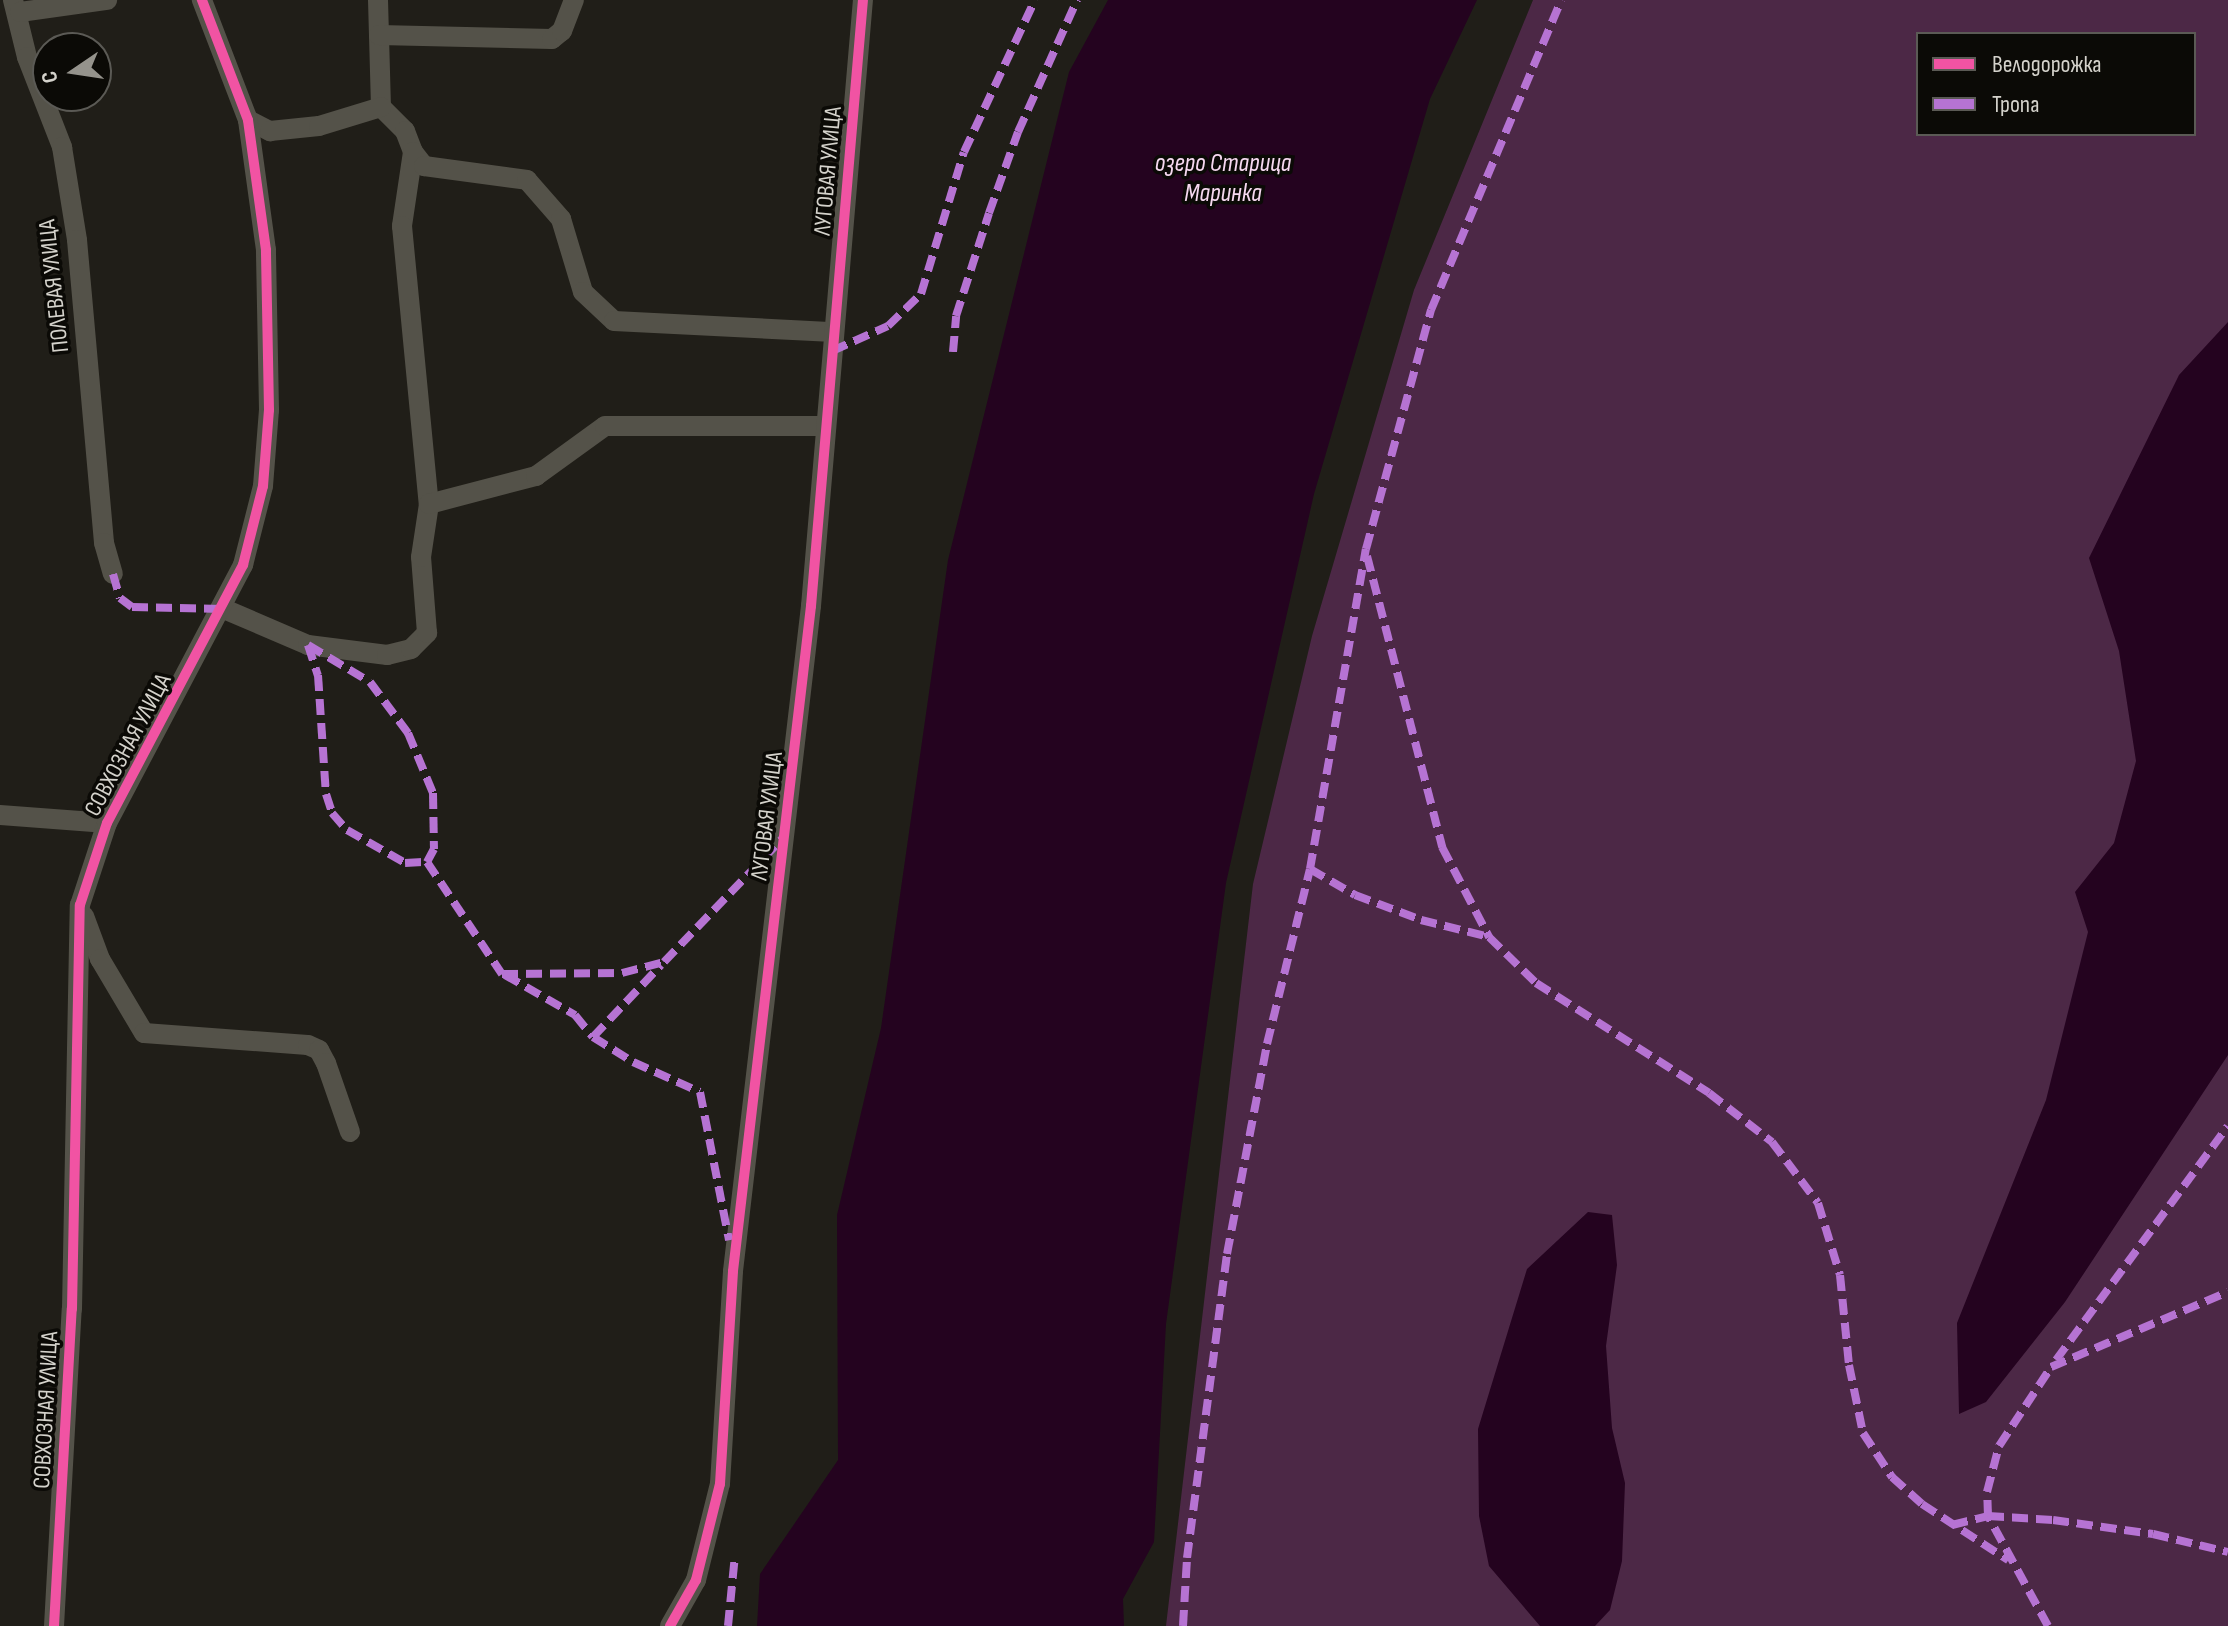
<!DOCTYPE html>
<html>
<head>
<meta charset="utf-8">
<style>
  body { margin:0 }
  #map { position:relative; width:2228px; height:1626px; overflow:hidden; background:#201e18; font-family:"Sofia Sans Condensed",sans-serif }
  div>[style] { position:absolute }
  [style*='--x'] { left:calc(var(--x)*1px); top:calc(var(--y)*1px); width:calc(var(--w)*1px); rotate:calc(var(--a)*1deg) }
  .green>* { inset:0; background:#4c2846 }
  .water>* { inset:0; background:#24031f }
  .minor>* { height:20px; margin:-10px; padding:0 10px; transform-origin:10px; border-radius:10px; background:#545249 }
  .quiet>* { height:8px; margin-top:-4px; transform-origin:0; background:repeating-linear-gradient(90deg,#b673d3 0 16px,transparent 0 24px) }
  .cycleway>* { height:10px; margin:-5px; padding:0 5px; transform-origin:5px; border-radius:5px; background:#f153a3 }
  span { translate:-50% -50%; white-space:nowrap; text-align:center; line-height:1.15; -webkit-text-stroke:7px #0b0a06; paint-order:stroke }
  .street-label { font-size:24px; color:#d4d2cb }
  .water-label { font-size:26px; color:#f6d8f0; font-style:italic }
  .legend { position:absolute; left:1916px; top:32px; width:280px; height:104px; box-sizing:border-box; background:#0b0a06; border:2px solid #5b5a55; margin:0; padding:10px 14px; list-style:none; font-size:24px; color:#d4d2cb }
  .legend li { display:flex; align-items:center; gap:16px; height:40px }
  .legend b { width:40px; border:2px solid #5b5a55 }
  .north { position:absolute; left:32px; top:32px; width:80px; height:80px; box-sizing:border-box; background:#0b0a06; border:2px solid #5b5a55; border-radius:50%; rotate:257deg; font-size:22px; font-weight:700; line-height:32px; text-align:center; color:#d4d2cb }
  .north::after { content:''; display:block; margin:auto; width:28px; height:36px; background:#95938c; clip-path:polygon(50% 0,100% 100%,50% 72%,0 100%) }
</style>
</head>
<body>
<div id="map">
  <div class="green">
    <div style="clip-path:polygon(evenodd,1533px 0,2228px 0,2228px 1626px,1166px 1626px,1253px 884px,1312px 636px,1414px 290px,1533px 0,1918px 34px,2194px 34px,2194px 134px,1918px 134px,1918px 34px)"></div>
  </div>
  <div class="water">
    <div style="clip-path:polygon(1108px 0,1477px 0,1430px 99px,1314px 494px,1226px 883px,1166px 1324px,1154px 1542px,1123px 1599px,1124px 1626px,757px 1626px,760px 1574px,838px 1460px,837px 1215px,881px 1028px,948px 560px,1069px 72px)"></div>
    <div style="clip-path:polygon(2228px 322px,2228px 1055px,2065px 1302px,1986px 1402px,1959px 1414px,1957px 1323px,2046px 1100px,2088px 932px,2075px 892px,2114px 843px,2136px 761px,2119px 651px,2089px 558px,2179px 375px)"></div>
    <div style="clip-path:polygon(1588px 1212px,1612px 1215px,1617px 1265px,1606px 1346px,1612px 1428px,1625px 1483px,1622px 1561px,1610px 1610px,1595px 1626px,1540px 1626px,1489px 1566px,1479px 1516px,1478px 1429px,1527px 1269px)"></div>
  </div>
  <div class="minor">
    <div style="--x:13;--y:0;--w:59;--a:76.2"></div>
    <div style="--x:27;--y:57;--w:97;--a:68.7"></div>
    <div style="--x:62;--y:147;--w:94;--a:80.8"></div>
    <div style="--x:77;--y:240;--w:304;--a:84.9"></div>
    <div style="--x:104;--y:543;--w:32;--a:74"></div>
    <div style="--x:378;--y:0;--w:107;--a:88.4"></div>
    <div style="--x:381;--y:107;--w:34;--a:45"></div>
    <div style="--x:405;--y:131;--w:22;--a:69"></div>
    <div style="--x:413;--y:152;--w:75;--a:98.5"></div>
    <div style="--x:402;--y:226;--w:279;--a:84.5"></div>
    <div style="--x:20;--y:12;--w:88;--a:-7.9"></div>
    <div style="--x:379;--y:35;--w:173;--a:1.3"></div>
    <div style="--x:552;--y:39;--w:13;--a:-39"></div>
    <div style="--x:562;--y:31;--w:33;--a:-69"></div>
    <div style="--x:248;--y:120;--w:25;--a:27"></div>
    <div style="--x:270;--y:131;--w:49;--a:-5.8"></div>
    <div style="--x:319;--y:126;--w:65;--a:-17"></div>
    <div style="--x:413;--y:152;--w:18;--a:52"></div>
    <div style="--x:424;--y:166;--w:104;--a:7.7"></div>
    <div style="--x:527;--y:180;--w:52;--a:48.9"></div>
    <div style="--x:561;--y:219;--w:76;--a:73.2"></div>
    <div style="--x:583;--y:292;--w:42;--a:43.1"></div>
    <div style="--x:614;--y:321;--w:220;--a:2.9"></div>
    <div style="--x:224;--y:609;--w:91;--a:23.2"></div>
    <div style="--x:308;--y:645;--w:80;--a:7.2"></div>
    <div style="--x:387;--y:655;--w:25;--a:-14"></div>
    <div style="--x:411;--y:649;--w:23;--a:-45"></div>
    <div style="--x:427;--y:633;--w:76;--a:-94.5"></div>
    <div style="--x:421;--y:557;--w:54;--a:-81.4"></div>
    <div style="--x:429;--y:504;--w:111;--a:-14.7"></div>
    <div style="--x:536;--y:476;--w:85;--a:-35.9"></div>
    <div style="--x:605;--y:426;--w:219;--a:0"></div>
    <div style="--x:0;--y:815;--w:107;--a:4.3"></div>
    <div style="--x:84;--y:916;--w:46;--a:69.6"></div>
    <div style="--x:100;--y:959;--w:86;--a:59.3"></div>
    <div style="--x:144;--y:1033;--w:164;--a:4.2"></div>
    <div style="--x:308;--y:1045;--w:12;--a:24"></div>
    <div style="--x:319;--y:1050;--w:15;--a:62"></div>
    <div style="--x:326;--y:1063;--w:73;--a:70.8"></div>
    <div style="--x:54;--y:1626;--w:318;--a:-86.8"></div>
    <div style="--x:72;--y:1309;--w:404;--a:-88.9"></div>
    <div style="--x:80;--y:905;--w:86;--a:-71.8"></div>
    <div style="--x:107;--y:823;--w:292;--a:-62.2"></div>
    <div style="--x:243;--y:565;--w:81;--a:-75.8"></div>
    <div style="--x:263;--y:486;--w:76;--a:-85.5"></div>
    <div style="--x:269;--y:410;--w:160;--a:-91.1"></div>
    <div style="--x:266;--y:250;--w:131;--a:-97.9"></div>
    <div style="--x:248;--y:120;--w:129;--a:-111"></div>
    <div style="--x:670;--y:1626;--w:53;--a:-60.5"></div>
    <div style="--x:696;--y:1580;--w:99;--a:-76"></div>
    <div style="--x:720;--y:1484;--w:213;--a:-86.5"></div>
    <div style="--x:733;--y:1271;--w:670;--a:-83.31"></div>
    <div style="--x:811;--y:606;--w:608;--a:-85.1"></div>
  </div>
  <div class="quiet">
    <div style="--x:832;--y:351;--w:61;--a:-24.1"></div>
    <div style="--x:888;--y:326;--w:46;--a:-44.1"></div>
    <div style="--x:921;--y:294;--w:148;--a:-73.2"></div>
    <div style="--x:964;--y:152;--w:168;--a:-65"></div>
    <div style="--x:953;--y:352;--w:36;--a:-85"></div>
    <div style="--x:956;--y:316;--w:108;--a:-72.2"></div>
    <div style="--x:989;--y:213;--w:86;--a:-70.3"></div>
    <div style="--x:1018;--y:132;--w:145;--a:-65.9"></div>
    <div style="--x:1367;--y:556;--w:301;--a:75.5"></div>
    <div style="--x:1442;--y:847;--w:102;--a:62.4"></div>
    <div style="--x:1489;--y:937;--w:66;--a:44.4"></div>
    <div style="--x:1536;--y:983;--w:205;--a:32.4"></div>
    <div style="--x:1709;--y:1093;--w:80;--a:37.9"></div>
    <div style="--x:1772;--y:1142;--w:76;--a:53"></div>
    <div style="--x:1818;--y:1203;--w:75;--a:73"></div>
    <div style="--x:1840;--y:1275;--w:90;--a:84.3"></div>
    <div style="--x:1849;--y:1365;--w:69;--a:78.4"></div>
    <div style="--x:1863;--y:1433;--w:53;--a:56.6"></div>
    <div style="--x:1892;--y:1477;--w:40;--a:42"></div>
    <div style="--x:1922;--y:1504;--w:103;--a:33.1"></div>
    <div style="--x:113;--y:574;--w:25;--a:74"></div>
    <div style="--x:120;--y:598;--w:15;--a:37"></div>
    <div style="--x:132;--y:607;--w:92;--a:1.2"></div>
    <div style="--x:308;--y:645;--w:32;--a:72"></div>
    <div style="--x:318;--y:675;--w:119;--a:86.2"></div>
    <div style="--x:326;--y:794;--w:20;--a:72"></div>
    <div style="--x:332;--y:813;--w:23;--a:49"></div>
    <div style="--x:347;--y:830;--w:67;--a:29.6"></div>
    <div style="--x:405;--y:863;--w:22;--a:-3"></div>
    <div style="--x:427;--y:862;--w:135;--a:56.2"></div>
    <div style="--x:502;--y:974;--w:120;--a:-0.5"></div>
    <div style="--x:622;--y:973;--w:43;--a:-14.7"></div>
    <div style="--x:664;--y:962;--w:172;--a:-46.2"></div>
    <div style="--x:308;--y:645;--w:72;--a:30.8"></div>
    <div style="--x:370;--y:682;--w:64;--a:53.3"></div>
    <div style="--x:408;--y:733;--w:65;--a:67.4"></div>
    <div style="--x:433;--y:793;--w:56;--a:89"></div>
    <div style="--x:434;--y:849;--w:15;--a:118"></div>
    <div style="--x:1310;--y:869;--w:52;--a:30"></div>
    <div style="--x:1355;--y:895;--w:71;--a:20.7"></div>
    <div style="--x:1421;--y:920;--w:70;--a:14"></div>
    <div style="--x:505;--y:975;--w:81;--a:29.7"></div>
    <div style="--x:575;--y:1015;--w:28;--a:51"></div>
    <div style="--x:593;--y:1037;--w:47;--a:32"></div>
    <div style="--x:633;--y:1062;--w:73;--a:24.1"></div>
    <div style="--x:700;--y:1092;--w:151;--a:78.9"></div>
    <div style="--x:593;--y:1037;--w:99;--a:-46.6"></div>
    <div style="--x:2056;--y:1360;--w:290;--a:-53.7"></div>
    <div style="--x:1952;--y:1525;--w:37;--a:-14"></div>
    <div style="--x:1988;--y:1516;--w:65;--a:3.5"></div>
    <div style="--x:2053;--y:1520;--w:101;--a:8"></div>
    <div style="--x:2153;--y:1534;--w:77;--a:13.5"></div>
    <div style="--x:728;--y:1626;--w:71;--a:-84.4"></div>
    <div style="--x:1183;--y:1626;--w:68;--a:-86.6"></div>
    <div style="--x:1187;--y:1558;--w:307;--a:-82.5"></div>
    <div style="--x:1227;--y:1254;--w:214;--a:-79.2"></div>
    <div style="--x:1267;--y:1044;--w:180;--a:-76.2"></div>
    <div style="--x:1310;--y:869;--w:325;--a:-80.1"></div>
    <div style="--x:1366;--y:549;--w:248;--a:-74.8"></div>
    <div style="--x:1431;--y:310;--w:336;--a:-67.2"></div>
    <div style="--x:2048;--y:1626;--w:125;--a:-118.6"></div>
    <div style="--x:1988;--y:1516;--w:24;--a:-92"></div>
    <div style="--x:1987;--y:1492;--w:48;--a:-75.4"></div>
    <div style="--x:1999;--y:1446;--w:95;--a:-56.6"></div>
    <div style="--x:2051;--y:1367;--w:192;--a:-23"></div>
  </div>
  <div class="cycleway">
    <div style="--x:54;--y:1626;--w:318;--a:-86.8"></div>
    <div style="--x:72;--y:1309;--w:404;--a:-88.9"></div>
    <div style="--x:80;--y:905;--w:86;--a:-71.8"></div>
    <div style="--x:107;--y:823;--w:292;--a:-62.2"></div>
    <div style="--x:243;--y:565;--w:81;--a:-75.8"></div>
    <div style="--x:263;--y:486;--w:76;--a:-85.5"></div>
    <div style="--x:269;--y:410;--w:160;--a:-91.1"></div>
    <div style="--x:266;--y:250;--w:131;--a:-97.9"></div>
    <div style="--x:248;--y:120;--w:129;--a:-111"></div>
    <div style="--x:670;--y:1626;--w:53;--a:-60.5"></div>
    <div style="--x:696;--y:1580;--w:99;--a:-76"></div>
    <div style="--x:720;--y:1484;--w:213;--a:-86.5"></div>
    <div style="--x:733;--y:1271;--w:670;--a:-83.31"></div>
    <div style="--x:811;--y:606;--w:608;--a:-85.1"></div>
  </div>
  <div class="street-label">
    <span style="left:828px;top:171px;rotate:-85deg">ЛУГОВАЯ УЛИЦА</span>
    <span style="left:54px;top:286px;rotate:-96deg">ПОЛЕВАЯ УЛИЦА</span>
    <span style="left:128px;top:745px;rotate:-62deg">СОВХОЗНАЯ УЛИЦА</span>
    <span style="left:767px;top:816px;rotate:-83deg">ЛУГОВАЯ УЛИЦА</span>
    <span style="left:46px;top:1410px;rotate:-87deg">СОВХОЗНАЯ УЛИЦА</span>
  </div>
  <div class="water-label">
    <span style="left:1223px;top:179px">озеро Старица<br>Маринка</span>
  </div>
  <ul class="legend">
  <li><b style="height:10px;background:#f153a3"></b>Велодорожка</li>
  <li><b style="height:10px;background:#b673d3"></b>Тропа</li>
  </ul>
  <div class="north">С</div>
</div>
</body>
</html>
